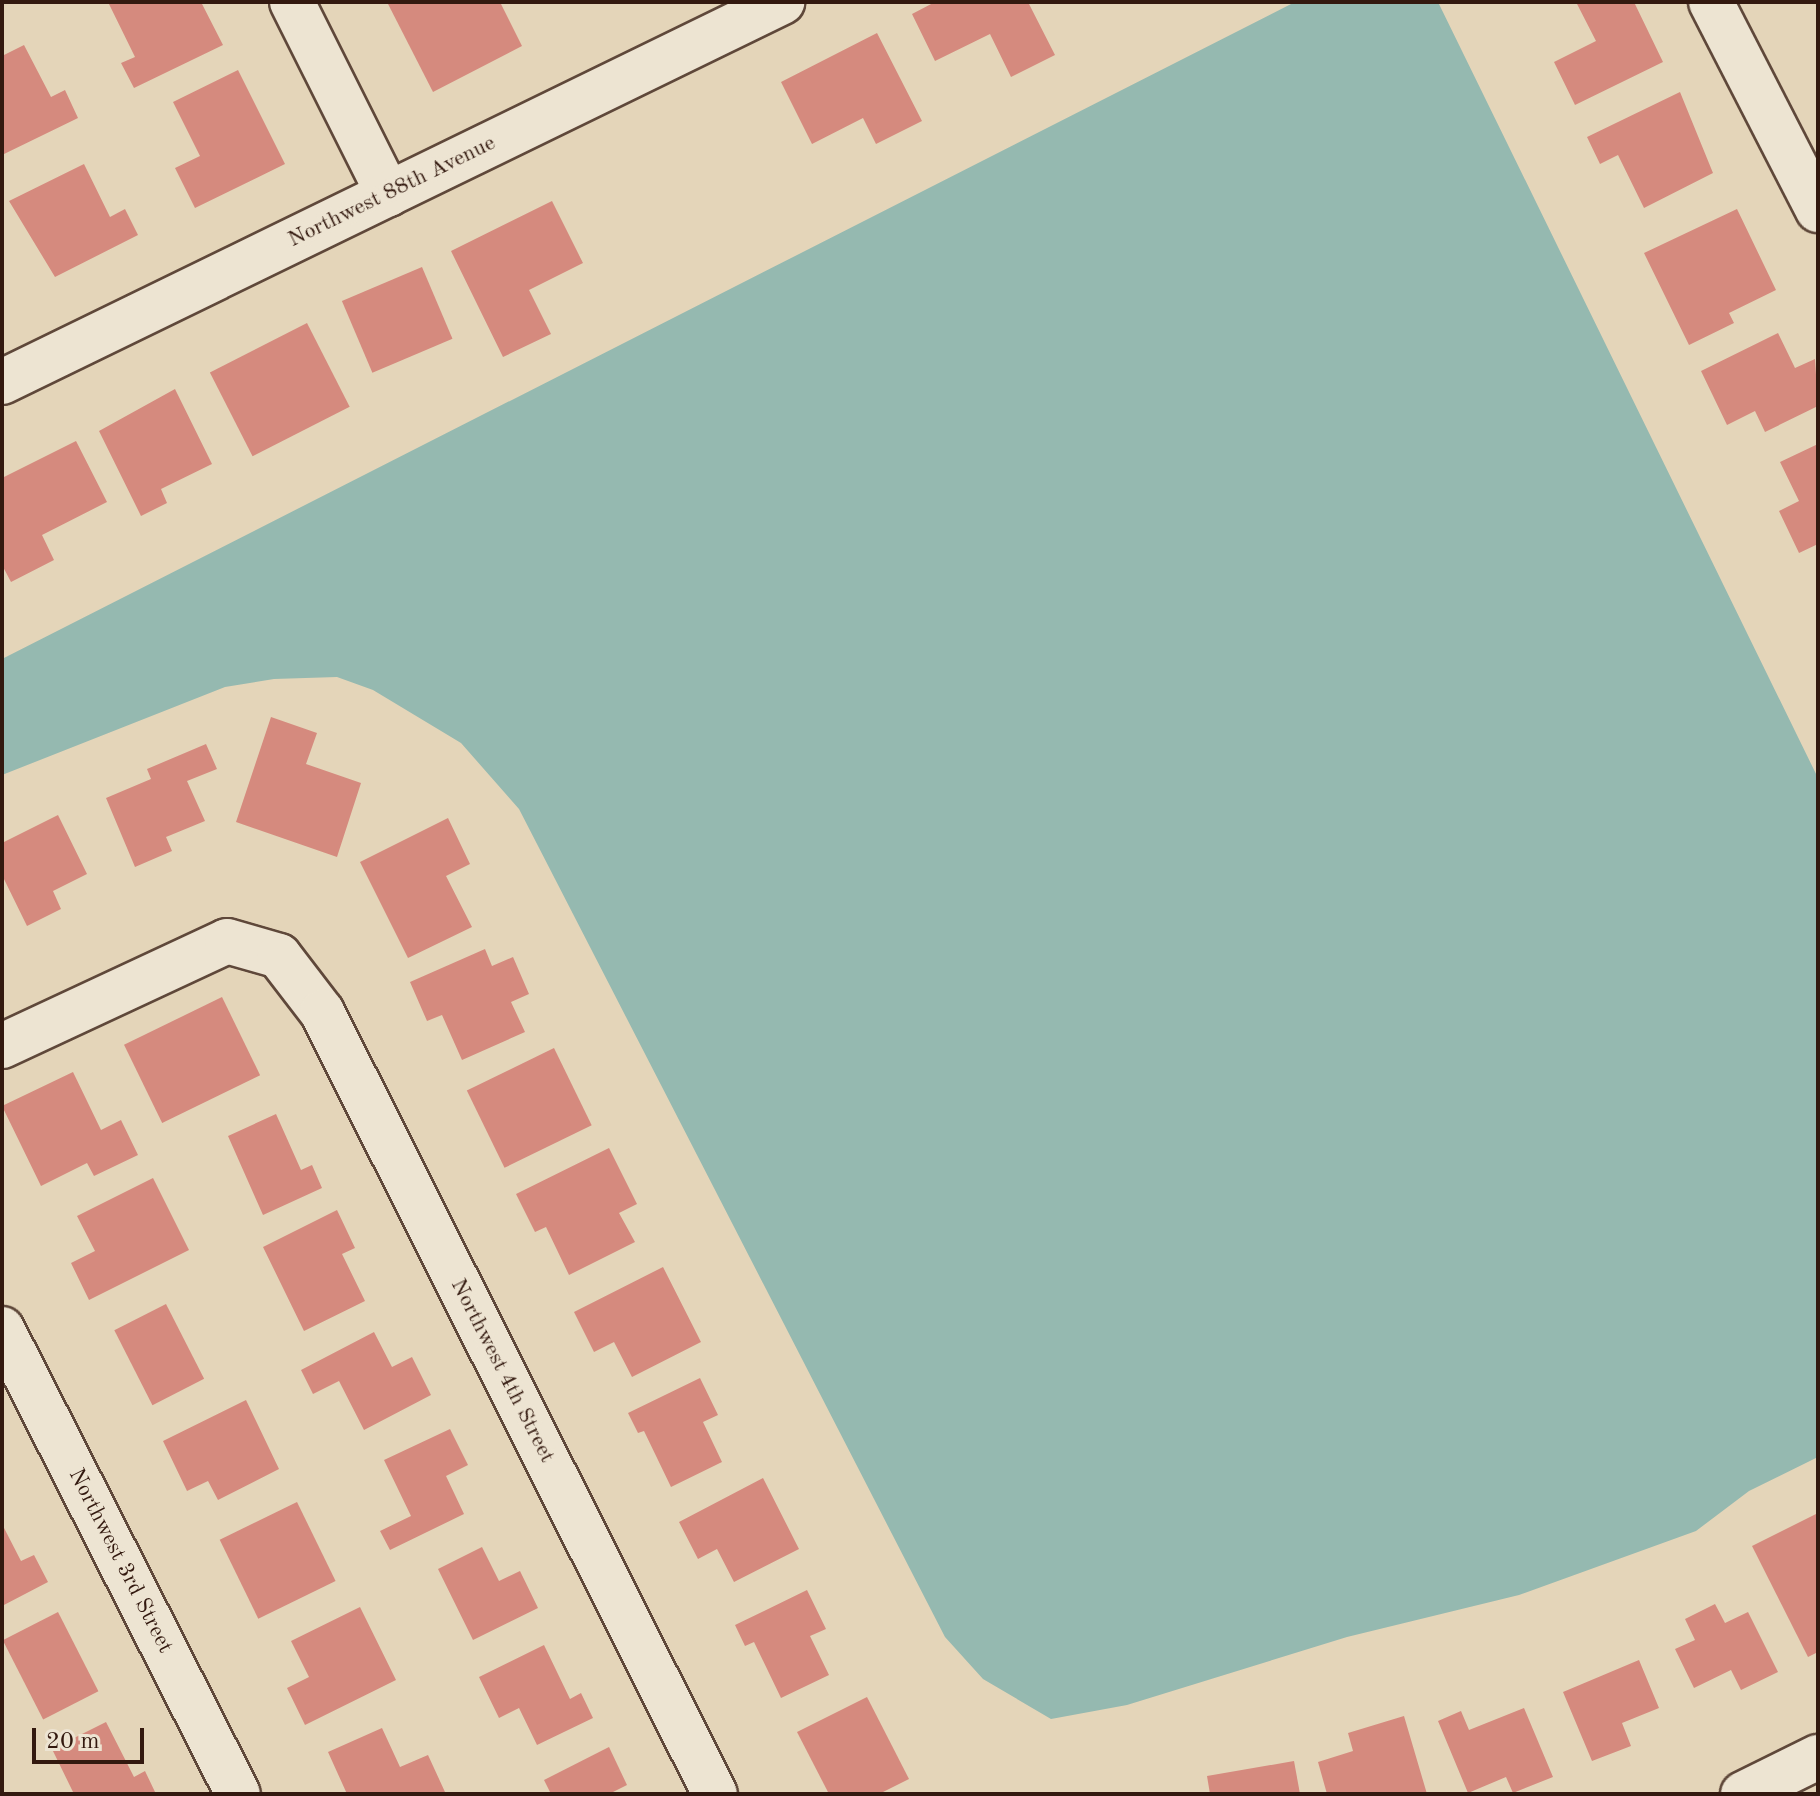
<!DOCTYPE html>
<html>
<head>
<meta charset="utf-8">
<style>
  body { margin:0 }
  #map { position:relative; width:1820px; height:1796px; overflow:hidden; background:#e4d5b9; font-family:"Old Standard TT",serif }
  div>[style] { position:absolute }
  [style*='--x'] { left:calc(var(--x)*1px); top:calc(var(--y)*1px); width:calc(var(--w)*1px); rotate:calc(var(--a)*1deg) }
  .water>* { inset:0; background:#95b9b0 }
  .building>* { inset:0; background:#d58a7e; transform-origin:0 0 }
  .roads { filter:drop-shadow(2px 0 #5f483a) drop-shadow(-2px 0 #5f483a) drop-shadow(0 2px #5f483a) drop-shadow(0 -2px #5f483a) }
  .minor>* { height:44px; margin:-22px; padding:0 22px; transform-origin:22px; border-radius:22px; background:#ede4d2 }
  span { translate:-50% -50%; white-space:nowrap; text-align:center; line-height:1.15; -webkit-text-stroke:8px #ede4d2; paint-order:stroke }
  .street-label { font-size:22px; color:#33190f }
  .frame { position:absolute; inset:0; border:4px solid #33190f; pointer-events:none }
  .scale { position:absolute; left:32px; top:1728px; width:112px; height:36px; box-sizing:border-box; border:4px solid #33190f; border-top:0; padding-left:10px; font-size:24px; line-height:28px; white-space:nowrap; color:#33190f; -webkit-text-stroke:6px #ede4d2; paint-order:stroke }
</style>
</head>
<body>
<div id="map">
  <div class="water">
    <div style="clip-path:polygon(1295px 2px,1438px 2px,1818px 778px,1818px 1457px,1749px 1491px,1696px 1531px,1519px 1595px,1347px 1637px,1127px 1705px,1051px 1719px,983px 1679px,945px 1637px,519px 809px,461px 743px,373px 690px,337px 677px,274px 679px,225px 687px,2px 775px,2px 659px)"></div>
  </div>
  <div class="building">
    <div style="clip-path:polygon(108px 2px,201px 2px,223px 45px,134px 88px,121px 63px,135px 57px)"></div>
    <div style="clip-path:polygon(387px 2px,500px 2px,522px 46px,433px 92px)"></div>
    <div style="clip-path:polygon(935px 2px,1028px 2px,1055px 55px,1011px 77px,990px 34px,935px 61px,912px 14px)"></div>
    <div style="clip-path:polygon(1576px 2px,1634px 2px,1663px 62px,1575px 105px,1554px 62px,1596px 41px)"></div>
    <div style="clip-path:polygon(877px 33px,922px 121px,876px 144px,863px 118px,812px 144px,781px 82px)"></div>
    <div style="clip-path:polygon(24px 45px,51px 97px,65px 90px,78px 118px,2px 155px,2px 56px)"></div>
    <div style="clip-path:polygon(238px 70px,285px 164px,195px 208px,175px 168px,200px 156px,173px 102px)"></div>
    <div style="clip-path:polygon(1680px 92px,1713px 173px,1644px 208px,1618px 155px,1600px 164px,1587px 137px)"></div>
    <div style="clip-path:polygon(84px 164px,110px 217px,125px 209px,138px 235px,55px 277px,9px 201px)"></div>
    <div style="clip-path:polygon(552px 201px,583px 263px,529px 290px,551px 334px,503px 357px,451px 251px)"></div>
    <div style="clip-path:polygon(1737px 209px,1776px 290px,1729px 313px,1734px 323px,1689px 345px,1644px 253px)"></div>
    <div style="left:422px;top:267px;width:78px;height:87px;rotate:67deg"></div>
    <div style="left:307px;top:323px;width:94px;height:109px;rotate:63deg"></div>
    <div style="clip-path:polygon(1778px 333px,1795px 368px,1815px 359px,1818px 406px,1765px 432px,1755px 411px,1727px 425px,1701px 371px)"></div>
    <div style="clip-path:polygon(175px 389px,212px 464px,161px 489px,167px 503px,141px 516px,99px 431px)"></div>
    <div style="clip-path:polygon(76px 441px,107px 502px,42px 535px,54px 560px,11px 582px,2px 565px,2px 478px)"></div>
    <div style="clip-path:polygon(1818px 444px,1818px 544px,1799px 553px,1779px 511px,1799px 501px,1780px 462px)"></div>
    <div style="clip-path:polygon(271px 717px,317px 733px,306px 764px,361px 783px,337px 857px,236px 822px)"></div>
    <div style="clip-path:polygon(206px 744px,217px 769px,187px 781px,205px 821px,166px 837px,172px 851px,135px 867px,106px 798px,151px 779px,147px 769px)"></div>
    <div style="clip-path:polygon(58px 815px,87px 874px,53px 891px,61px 909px,27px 926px,2px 875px,2px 843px)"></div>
    <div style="clip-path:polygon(448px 818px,470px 864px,446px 876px,472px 927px,408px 958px,360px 862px)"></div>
    <div style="clip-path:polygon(485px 949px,492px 966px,513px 957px,529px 994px,511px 1002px,525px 1032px,462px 1060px,442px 1015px,427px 1021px,410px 982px)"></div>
    <div style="left:222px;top:997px;width:87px;height:109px;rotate:64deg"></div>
    <div style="left:554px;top:1048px;width:86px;height:97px;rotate:64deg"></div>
    <div style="clip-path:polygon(73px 1072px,101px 1130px,121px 1120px,138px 1155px,94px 1176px,87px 1163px,41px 1186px,2px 1106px)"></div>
    <div style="clip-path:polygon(276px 1114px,301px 1170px,312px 1165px,322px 1188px,263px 1215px,228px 1136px)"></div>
    <div style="clip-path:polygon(609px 1148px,637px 1204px,619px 1213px,635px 1242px,569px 1275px,546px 1227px,535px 1232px,516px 1194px)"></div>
    <div style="clip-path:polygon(153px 1178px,189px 1250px,89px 1300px,71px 1263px,95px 1251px,77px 1216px)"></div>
    <div style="clip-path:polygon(337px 1210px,355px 1248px,342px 1254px,365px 1301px,304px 1331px,263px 1247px)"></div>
    <div style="clip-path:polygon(663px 1267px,701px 1342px,632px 1377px,614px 1342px,594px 1352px,574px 1312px)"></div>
    <div style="left:166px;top:1304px;width:84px;height:58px;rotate:63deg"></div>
    <div style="clip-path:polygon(374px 1332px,392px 1367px,412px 1357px,431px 1395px,364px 1430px,339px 1381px,313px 1394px,301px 1370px)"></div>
    <div style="clip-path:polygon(700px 1378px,718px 1415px,703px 1422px,722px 1462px,671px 1487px,644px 1431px,638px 1433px,628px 1413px)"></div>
    <div style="clip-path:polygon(246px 1400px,279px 1469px,218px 1500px,208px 1481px,187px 1491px,163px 1441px)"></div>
    <div style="clip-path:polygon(450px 1429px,468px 1465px,446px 1476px,464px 1514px,390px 1550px,380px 1531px,411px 1516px,384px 1460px)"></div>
    <div style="clip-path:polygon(763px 1478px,799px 1549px,734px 1582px,717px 1549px,698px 1559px,679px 1522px)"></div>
    <div style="left:297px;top:1502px;width:88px;height:86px;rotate:64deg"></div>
    <div style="clip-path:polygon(1818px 1513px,1818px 1652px,1808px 1657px,1752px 1546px)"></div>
    <div style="clip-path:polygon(2px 1524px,21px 1561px,34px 1555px,48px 1582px,2px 1606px)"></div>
    <div style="clip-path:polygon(482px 1547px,499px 1581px,520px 1571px,538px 1608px,473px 1640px,438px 1569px)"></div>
    <div style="clip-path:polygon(807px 1590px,826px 1629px,810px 1636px,829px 1675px,781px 1698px,754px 1642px,745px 1646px,735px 1625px)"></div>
    <div style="clip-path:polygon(1715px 1604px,1725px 1623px,1748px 1612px,1778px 1672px,1741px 1690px,1731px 1670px,1694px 1688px,1675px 1649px,1695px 1640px,1685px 1619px)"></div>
    <div style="clip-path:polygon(360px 1607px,396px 1680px,305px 1725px,287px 1688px,309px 1677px,291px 1641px)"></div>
    <div style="left:58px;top:1612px;width:89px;height:62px;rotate:63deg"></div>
    <div style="clip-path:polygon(544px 1645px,570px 1699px,581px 1693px,593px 1718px,537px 1745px,519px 1708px,499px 1718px,479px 1677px)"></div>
    <div style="clip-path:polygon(1639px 1660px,1659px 1708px,1622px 1723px,1631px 1746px,1592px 1761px,1563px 1692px)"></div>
    <div style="clip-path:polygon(867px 1697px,909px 1779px,879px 1794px,829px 1794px,797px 1732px)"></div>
    <div style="clip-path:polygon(1524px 1708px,1553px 1777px,1513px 1793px,1506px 1777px,1468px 1793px,1438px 1721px,1461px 1711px,1469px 1730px)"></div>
    <div style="clip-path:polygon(1404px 1716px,1427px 1794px,1327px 1794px,1318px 1762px,1353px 1751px,1348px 1733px)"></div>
    <div style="clip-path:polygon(106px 1722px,134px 1777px,145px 1771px,156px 1794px,74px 1794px,52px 1749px)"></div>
    <div style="clip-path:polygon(382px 1728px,400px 1767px,428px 1755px,445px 1792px,347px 1794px,328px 1752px)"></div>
    <div style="clip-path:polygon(609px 1747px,627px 1785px,609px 1794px,551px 1794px,544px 1780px)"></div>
    <div style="clip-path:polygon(1294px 1761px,1300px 1794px,1210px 1794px,1207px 1776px)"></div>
  </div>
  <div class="roads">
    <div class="minor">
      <div style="--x:292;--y:2;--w:215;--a:63.4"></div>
      <div style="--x:1711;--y:2;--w:234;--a:62.8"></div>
      <div style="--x:2;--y:382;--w:868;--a:-25.97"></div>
      <div style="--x:2;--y:1046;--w:248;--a:-25"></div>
      <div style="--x:227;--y:941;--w:54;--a:16.1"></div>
      <div style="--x:279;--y:956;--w:71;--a:52.5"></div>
      <div style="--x:322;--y:1012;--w:875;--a:63.32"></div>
      <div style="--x:2;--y:1329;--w:521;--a:63.09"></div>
      <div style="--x:1743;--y:1794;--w:84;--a:-26.3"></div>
    </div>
  </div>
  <div class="street-label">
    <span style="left:392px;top:192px;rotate:-26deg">Northwest 88th Avenue</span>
    <span style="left:502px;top:1371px;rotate:63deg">Northwest 4th Street</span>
    <span style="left:120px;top:1561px;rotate:63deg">Northwest 3rd Street</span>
  </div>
  <div class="frame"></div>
  <div class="scale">20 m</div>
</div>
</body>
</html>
